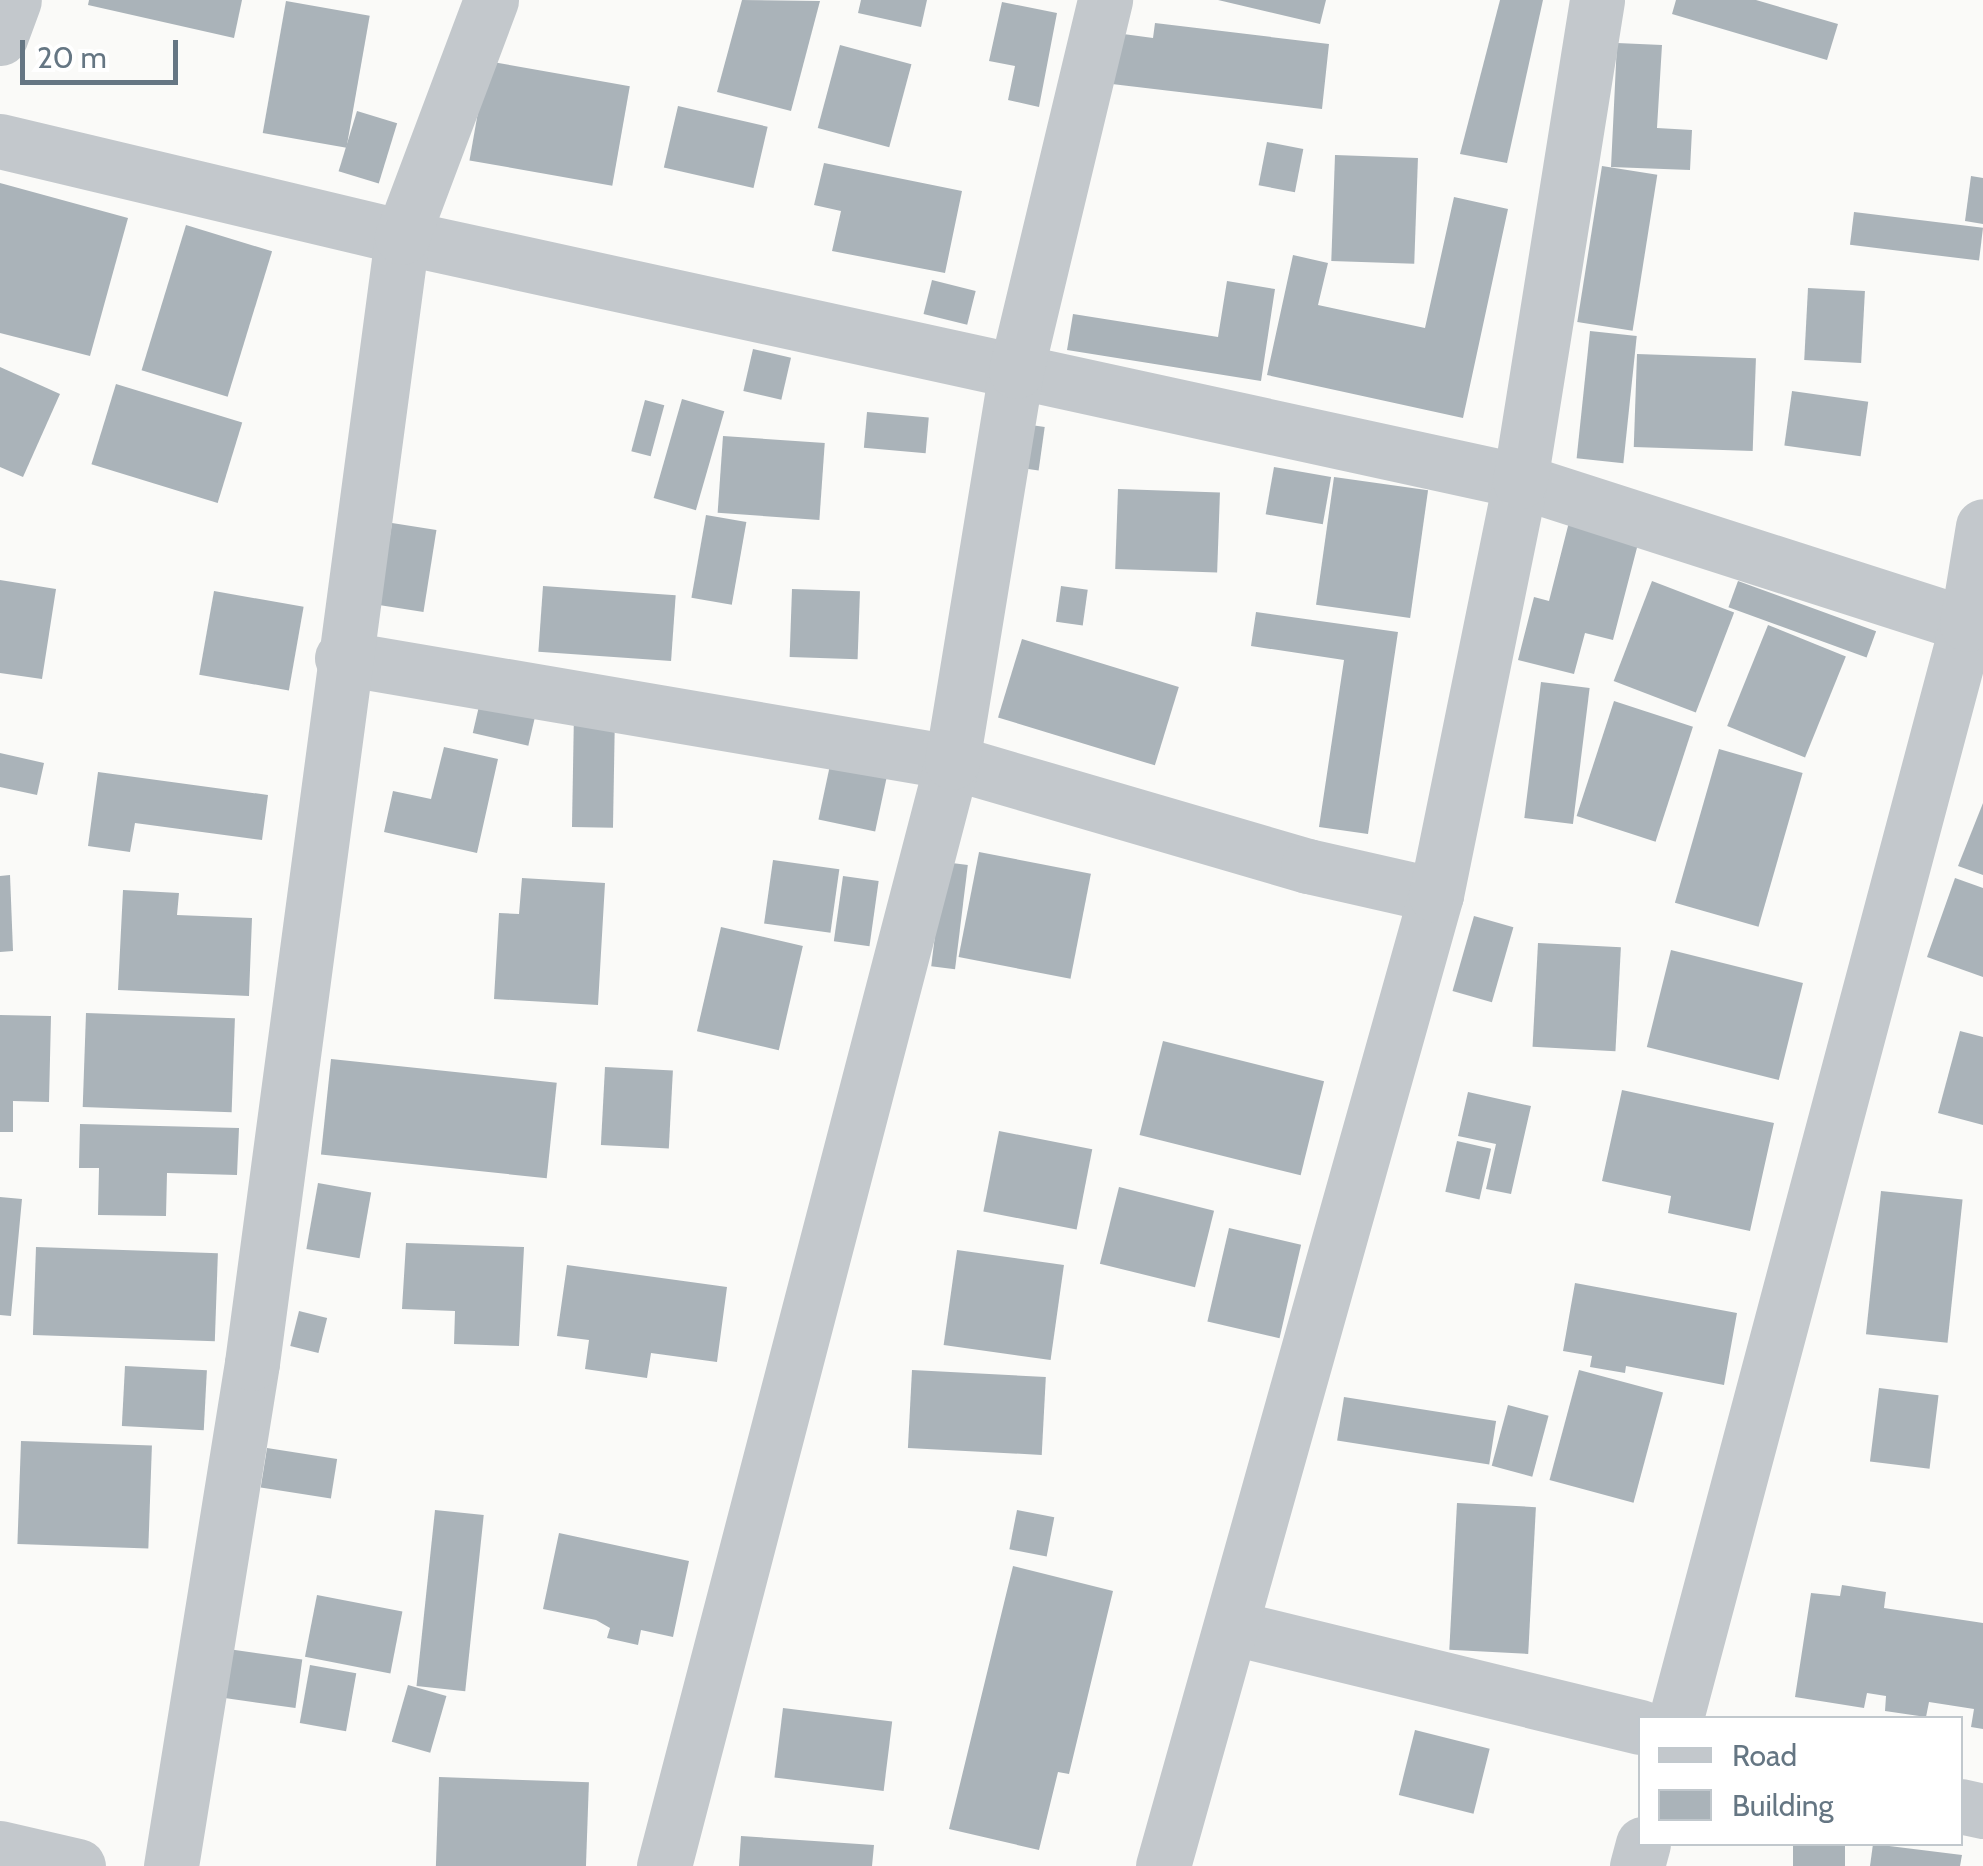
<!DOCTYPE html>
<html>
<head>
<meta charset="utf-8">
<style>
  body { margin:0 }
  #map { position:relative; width:1983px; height:1866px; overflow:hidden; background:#fafaf8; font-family:Cabin,sans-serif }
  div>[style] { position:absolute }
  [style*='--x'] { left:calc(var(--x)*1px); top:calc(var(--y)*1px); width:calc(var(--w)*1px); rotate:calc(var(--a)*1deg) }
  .building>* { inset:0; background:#aab3b9; transform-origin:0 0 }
  .minor>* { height:55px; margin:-27.5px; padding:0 27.5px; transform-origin:27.5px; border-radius:27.5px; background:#c3c8cc }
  span { translate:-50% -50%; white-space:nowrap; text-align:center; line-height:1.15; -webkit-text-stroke:10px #fff; paint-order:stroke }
  .legend { position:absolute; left:1638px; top:1716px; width:325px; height:130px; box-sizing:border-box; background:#fff; border:2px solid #c1c8cd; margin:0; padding:12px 18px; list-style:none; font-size:30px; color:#657683 }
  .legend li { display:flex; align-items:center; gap:20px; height:50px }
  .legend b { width:50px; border:2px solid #c1c8cd }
  .scale { position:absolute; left:20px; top:40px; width:158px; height:45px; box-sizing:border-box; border:5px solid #657683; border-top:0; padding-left:12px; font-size:30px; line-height:35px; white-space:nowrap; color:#657683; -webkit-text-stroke:8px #fff; paint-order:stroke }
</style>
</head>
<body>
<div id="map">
  <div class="building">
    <div style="clip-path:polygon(89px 0,242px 0,234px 38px,88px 5px)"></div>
    <div style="clip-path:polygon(742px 0,820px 1px,791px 111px,717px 92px)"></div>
    <div style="clip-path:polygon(861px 0,927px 0,921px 27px,858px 13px)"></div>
    <div style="clip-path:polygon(1218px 0,1326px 0,1320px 24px)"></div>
    <div style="clip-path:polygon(1500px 0,1543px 0,1507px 163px,1460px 154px)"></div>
    <div style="clip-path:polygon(1676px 0,1756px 0,1838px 24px,1827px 60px,1672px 14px)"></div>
    <div style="left:286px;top:1px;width:85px;height:134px;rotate:10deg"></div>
    <div style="clip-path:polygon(1002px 2px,1057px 13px,1039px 107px,1008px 100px,1015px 66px,989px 61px)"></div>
    <div style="clip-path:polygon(1155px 23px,1329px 44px,1322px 109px,1095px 82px,1101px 31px,1153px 38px)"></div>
    <div style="clip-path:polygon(1617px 43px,1662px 45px,1657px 128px,1692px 130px,1690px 170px,1611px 167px)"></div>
    <div style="left:840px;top:45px;width:74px;height:86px;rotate:15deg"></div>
    <div style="left:487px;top:61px;width:145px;height:101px;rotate:10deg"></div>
    <div style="left:678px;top:106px;width:92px;height:63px;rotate:13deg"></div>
    <div style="left:357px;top:111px;width:42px;height:63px;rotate:17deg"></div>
    <div style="left:1267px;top:142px;width:37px;height:44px;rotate:11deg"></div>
    <div style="left:1335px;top:155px;width:83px;height:106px;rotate:2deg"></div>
    <div style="clip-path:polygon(824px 163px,962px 191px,945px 273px,832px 251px,841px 211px,814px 205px)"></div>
    <div style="left:1602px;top:166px;width:56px;height:158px;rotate:9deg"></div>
    <div style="clip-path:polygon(1971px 176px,1983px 178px,1983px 224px,1965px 221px)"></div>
    <div style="clip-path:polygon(0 183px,128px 218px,90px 356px,0 333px)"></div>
    <div style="clip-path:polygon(1454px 197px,1508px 209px,1463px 418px,1267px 375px,1293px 255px,1328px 263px,1318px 305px,1425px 328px)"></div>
    <div style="left:1854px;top:212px;width:130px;height:33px;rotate:7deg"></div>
    <div style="left:186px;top:225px;width:90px;height:152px;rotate:17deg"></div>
    <div style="left:932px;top:280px;width:45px;height:35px;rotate:14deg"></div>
    <div style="clip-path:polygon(1227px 281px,1275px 289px,1261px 381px,1067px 350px,1073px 314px,1218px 337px)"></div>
    <div style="left:1808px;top:288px;width:57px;height:72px;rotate:3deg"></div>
    <div style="left:1590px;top:331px;width:47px;height:128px;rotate:6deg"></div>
    <div style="left:753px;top:349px;width:39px;height:43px;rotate:13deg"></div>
    <div style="left:1637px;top:354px;width:119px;height:93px;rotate:2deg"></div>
    <div style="clip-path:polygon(0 367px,60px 394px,23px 477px,0 467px)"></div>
    <div style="left:116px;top:384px;width:132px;height:84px;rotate:17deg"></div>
    <div style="left:1792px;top:391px;width:77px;height:55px;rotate:8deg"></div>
    <div style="left:682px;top:399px;width:44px;height:103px;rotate:16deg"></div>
    <div style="left:645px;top:400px;width:20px;height:53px;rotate:15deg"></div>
    <div style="left:867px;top:412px;width:62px;height:36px;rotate:5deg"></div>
    <div style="left:1017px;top:423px;width:28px;height:44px;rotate:8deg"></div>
    <div style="left:723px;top:436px;width:102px;height:77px;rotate:4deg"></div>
    <div style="left:1274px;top:467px;width:58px;height:48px;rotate:10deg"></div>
    <div style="left:1334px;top:477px;width:95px;height:129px;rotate:8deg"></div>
    <div style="left:1118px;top:489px;width:102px;height:80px;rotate:2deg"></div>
    <div style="left:706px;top:515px;width:41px;height:84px;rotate:10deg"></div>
    <div style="clip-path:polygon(1569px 522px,1639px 540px,1613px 640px,1585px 633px,1574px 674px,1518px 660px,1534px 597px,1549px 601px)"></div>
    <div style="left:392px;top:523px;width:45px;height:83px;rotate:9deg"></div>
    <div style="clip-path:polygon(0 580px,56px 589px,42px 679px,0 673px)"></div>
    <div style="left:1652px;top:581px;width:88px;height:107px;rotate:21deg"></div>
    <div style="left:1738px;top:581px;width:147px;height:28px;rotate:20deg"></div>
    <div style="left:543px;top:586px;width:133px;height:66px;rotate:4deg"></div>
    <div style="left:1061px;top:586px;width:27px;height:36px;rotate:8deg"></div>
    <div style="left:792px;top:589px;width:68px;height:68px;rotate:2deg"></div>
    <div style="left:214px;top:591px;width:91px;height:85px;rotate:10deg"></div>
    <div style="clip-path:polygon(1256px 612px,1398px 632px,1368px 834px,1319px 827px,1344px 660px,1251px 646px)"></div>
    <div style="left:1768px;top:625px;width:84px;height:109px;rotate:22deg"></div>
    <div style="left:1022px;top:639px;width:164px;height:82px;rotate:17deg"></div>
    <div style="left:1541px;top:682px;width:49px;height:137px;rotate:7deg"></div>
    <div style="left:482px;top:693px;width:57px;height:41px;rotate:13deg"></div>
    <div style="left:1614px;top:701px;width:83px;height:121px;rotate:18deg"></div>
    <div style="left:574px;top:712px;width:41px;height:115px;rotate:1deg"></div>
    <div style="clip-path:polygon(444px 747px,498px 759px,477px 853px,384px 832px,393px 791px,431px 799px)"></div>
    <div style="left:1719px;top:749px;width:87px;height:160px;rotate:16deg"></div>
    <div style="left:833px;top:751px;width:58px;height:70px;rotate:12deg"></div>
    <div style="clip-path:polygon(0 753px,44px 763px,37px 795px,0 787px)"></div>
    <div style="clip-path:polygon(98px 772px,268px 795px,262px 840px,135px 823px,130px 852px,88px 846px)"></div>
    <div style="clip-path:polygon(1983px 803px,1983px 875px,1958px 866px)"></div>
    <div style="left:979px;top:852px;width:114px;height:107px;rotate:11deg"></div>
    <div style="left:773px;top:860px;width:67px;height:64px;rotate:8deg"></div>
    <div style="left:944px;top:862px;width:24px;height:105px;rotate:7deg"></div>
    <div style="clip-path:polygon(10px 875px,13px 951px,0 952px,0 876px)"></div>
    <div style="left:843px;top:876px;width:36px;height:66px;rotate:8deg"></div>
    <div style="clip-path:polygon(522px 878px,605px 883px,598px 1005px,494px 999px,499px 913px,519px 914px)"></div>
    <div style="clip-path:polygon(1955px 878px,1983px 888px,1983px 977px,1927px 957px)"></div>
    <div style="clip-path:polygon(123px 890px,179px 893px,177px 915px,252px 918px,249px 996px,118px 990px)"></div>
    <div style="left:1474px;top:916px;width:41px;height:78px;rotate:16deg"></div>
    <div style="left:721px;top:927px;width:84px;height:107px;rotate:13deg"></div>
    <div style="left:1538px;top:943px;width:83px;height:104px;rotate:3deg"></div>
    <div style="left:1671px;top:950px;width:136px;height:100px;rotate:14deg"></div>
    <div style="left:86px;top:1013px;width:149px;height:94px;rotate:2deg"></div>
    <div style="clip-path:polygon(0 1015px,51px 1016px,49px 1102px,13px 1101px,13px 1132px,0 1132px)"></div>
    <div style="clip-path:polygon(1960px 1031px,1983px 1037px,1983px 1125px,1938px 1113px)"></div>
    <div style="left:1163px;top:1041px;width:166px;height:97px;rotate:14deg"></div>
    <div style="left:331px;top:1059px;width:227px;height:96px;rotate:6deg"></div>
    <div style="left:605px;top:1067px;width:68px;height:78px;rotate:3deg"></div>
    <div style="clip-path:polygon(1622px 1090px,1774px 1123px,1750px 1231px,1668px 1213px,1671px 1196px,1602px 1181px)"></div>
    <div style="clip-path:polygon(1468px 1092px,1531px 1106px,1511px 1194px,1486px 1189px,1496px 1144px,1458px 1136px)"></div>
    <div style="clip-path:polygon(80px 1124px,239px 1128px,237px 1175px,167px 1173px,166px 1216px,98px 1215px,99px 1168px,79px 1168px)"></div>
    <div style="left:999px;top:1131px;width:95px;height:82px;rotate:11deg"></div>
    <div style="left:1457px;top:1141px;width:35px;height:52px;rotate:13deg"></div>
    <div style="left:318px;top:1183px;width:54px;height:67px;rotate:10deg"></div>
    <div style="left:1119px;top:1187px;width:98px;height:79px;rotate:14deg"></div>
    <div style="left:1881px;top:1191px;width:82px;height:144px;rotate:6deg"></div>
    <div style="clip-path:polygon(0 1197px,22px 1199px,11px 1316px,0 1315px)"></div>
    <div style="left:1229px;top:1228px;width:74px;height:96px;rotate:13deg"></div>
    <div style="clip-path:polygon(406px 1243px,524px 1247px,519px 1346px,454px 1344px,455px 1311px,402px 1309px)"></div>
    <div style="left:36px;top:1247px;width:182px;height:88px;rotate:2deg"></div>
    <div style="left:957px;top:1250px;width:108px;height:96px;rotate:8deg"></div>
    <div style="clip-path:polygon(567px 1265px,727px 1287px,717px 1362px,651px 1353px,647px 1378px,585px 1369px,589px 1340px,557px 1336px)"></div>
    <div style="clip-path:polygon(1575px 1283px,1737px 1313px,1724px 1385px,1626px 1366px,1625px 1373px,1590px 1367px,1592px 1356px,1563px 1351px)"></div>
    <div style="left:299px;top:1311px;width:29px;height:36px;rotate:14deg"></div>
    <div style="left:125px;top:1366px;width:82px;height:60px;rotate:3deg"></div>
    <div style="left:912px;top:1370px;width:134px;height:78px;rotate:3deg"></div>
    <div style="left:1579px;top:1370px;width:87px;height:114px;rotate:15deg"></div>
    <div style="left:1879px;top:1388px;width:60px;height:74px;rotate:7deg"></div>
    <div style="left:1344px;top:1397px;width:154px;height:44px;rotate:9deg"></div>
    <div style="left:1508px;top:1405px;width:42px;height:63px;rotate:15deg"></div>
    <div style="left:21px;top:1441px;width:131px;height:103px;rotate:2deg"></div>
    <div style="left:267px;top:1448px;width:71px;height:40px;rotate:9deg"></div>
    <div style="left:1457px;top:1503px;width:79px;height:147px;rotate:3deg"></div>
    <div style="left:435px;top:1510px;width:49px;height:177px;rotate:6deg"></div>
    <div style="left:1017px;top:1510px;width:38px;height:40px;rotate:11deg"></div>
    <div style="clip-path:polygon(559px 1533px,689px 1561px,673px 1637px,641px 1630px,638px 1645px,607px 1638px,610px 1628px,596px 1620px,543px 1609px)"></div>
    <div style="clip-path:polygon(1013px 1566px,1113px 1591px,1069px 1774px,1058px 1772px,1039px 1850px,949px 1829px)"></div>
    <div style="clip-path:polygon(1842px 1585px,1886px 1592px,1884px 1608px,1983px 1623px,1983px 1729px,1971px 1727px,1974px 1709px,1929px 1702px,1926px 1717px,1885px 1711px,1886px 1696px,1867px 1693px,1864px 1708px,1795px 1697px,1811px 1593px,1840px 1596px)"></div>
    <div style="left:317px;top:1595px;width:87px;height:63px;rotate:11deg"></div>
    <div style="left:228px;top:1649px;width:75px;height:49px;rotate:8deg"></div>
    <div style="left:310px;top:1665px;width:47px;height:59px;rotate:10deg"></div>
    <div style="left:408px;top:1685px;width:40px;height:59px;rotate:16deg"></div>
    <div style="left:783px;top:1708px;width:110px;height:70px;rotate:7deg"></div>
    <div style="left:1415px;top:1730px;width:77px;height:67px;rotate:14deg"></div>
    <div style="left:439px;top:1777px;width:150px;height:89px;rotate:2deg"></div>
    <div style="clip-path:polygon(741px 1836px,874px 1845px,872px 1866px,739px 1866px)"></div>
    <div style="left:1793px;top:1844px;width:52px;height:22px"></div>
    <div style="clip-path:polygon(1873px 1844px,1962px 1855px,1960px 1866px,1870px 1866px)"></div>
  </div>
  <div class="minor">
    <div style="--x:0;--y:38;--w:40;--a:-69.8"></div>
    <div style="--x:0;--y:141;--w:413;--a:13.4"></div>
    <div style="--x:402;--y:237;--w:1144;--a:12.31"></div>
    <div style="--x:1520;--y:481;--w:486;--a:17.8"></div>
    <div style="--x:342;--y:658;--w:619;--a:9.68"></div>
    <div style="--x:952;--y:762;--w:371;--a:16.3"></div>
    <div style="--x:1308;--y:866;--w:131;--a:12.8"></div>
    <div style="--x:1234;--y:1628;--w:418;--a:13.7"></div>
    <div style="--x:1676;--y:1718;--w:1132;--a:-75.1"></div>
    <div style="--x:1967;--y:624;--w:99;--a:-80.7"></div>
    <div style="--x:1960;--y:1806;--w:24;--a:12"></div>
    <div style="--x:0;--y:1848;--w:80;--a:13"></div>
    <div style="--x:171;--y:1866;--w:509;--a:-80.85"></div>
    <div style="--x:252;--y:1363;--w:1136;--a:-82.41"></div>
    <div style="--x:402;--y:237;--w:253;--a:-69.4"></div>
    <div style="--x:664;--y:1866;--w:1141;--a:-75.38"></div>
    <div style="--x:952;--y:762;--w:396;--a:-80.7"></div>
    <div style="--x:1016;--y:371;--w:382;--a:-76.5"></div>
    <div style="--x:1163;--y:1866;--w:1009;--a:-74.3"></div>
    <div style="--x:1436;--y:895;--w:422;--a:-78.5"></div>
    <div style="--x:1520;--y:481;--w:487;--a:-80.9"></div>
    <div style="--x:1637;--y:1866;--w:23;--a:-75"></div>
  </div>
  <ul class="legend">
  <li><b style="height:12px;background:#c3c8cc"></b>Road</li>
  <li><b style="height:28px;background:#aab3b9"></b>Building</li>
  </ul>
  <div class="scale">20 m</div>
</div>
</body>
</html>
